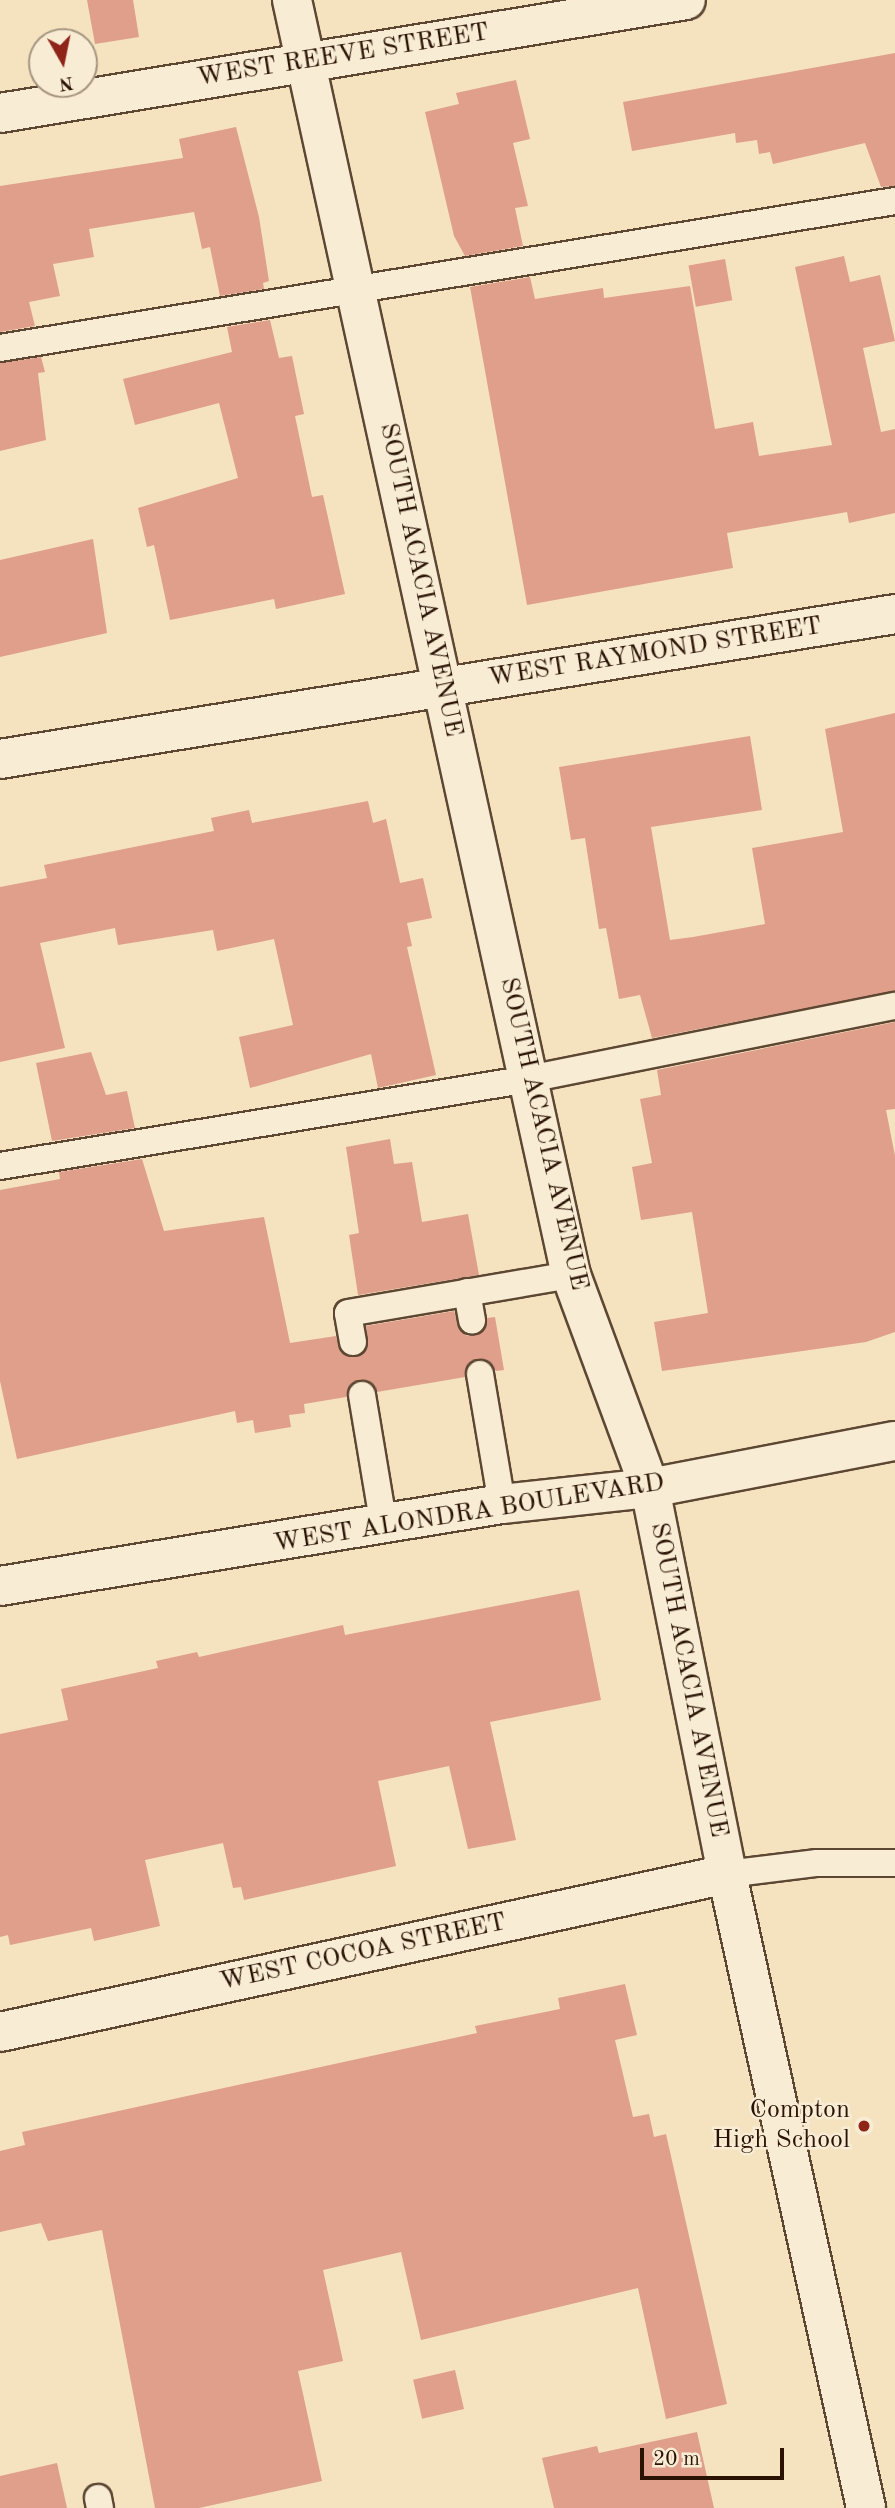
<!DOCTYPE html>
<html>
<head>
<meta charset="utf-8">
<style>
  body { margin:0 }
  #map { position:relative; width:895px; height:2508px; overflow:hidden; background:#f5e2bf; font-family:"Old Standard TT",serif }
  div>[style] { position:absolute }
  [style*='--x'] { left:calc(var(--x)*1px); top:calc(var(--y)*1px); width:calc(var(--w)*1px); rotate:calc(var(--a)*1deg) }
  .building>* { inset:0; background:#df9f8a; transform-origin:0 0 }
  .roads { filter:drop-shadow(2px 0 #5d4733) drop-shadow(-2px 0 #5d4733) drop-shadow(0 2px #5d4733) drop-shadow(0 -2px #5d4733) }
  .lane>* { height:26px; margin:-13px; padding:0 13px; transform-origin:13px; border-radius:13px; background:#f8ecd5 }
  .street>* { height:38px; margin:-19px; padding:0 19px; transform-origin:19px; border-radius:19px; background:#f8ecd5 }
  .secondary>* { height:38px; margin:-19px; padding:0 19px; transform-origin:19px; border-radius:19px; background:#f8ecd5 }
  .dots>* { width:19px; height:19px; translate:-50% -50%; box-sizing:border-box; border:4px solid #f8ecd5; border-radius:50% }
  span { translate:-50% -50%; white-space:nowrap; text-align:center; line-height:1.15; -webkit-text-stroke:5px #f8ecd5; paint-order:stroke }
  .street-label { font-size:26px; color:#2a1304 }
  .poi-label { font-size:26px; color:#2a1304 }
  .right { translate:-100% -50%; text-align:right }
  .north { position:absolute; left:28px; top:28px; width:70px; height:70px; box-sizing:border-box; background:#f8ecd5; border:2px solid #a69581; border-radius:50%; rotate:171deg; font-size:19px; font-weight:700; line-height:28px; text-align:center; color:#2a1304 }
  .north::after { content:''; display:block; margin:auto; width:24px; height:32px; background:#8f2418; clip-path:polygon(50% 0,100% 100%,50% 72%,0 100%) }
  .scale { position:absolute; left:640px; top:2448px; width:144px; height:32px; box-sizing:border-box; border:4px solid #2a1304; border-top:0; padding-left:9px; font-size:21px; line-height:24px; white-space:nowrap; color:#2a1304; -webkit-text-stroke:5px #f8ecd5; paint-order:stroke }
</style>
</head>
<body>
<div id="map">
  <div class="building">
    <div style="clip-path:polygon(87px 0,133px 0,139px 37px,95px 44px)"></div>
    <div style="clip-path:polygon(895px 53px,895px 186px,881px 187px,865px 143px,773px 164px,770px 152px,759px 154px,757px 140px,736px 143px,735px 133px,632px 151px,623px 102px)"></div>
    <div style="clip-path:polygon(516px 80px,530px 139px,513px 143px,528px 206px,515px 208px,523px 246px,465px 256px,454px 236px,425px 112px,459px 104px,456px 93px)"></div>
    <div style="clip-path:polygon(236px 127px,259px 217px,269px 281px,263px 283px,264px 289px,220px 296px,210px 247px,202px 249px,194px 212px,89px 229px,94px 257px,53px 264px,60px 296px,29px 302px,35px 326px,0 332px,0 186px,183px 158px,179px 139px)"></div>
    <div style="clip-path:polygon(844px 256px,850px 282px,880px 275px,895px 341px,863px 348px,881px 432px,895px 429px,895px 513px,849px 523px,847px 512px,727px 533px,733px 568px,527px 605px,470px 287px,530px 277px,535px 299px,603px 288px,604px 298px,690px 286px,715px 429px,753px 422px,759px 456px,832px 445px,795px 267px)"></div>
    <div style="left:725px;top:259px;width:42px;height:37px;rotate:80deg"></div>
    <div style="clip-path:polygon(270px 320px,279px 358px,292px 356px,304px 414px,295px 416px,312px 497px,323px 495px,345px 594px,276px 609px,274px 599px,170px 620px,154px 545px,147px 547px,138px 508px,238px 478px,219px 403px,135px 425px,123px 379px,232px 352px,227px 327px)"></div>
    <div style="clip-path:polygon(41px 357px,45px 372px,38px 373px,46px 440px,0 451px,0 363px)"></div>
    <div style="clip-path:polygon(93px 539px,107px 633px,0 657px,0 560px)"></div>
    <div style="clip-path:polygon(895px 713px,895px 991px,652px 1038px,640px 995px,619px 999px,606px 928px,599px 929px,585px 838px,571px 840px,559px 767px,750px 736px,762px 810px,651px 827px,670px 940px,693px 937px,765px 924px,752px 848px,843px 832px,825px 729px)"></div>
    <div style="clip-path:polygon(368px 801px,373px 823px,386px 819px,400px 883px,423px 878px,432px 918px,407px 923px,412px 946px,407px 947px,436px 1075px,378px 1088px,371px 1054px,250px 1088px,239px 1037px,293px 1025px,274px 939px,217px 951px,213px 930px,118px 945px,115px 928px,40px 943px,65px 1048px,0 1062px,0 887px,47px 878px,44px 865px,214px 831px,211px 818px,249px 810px,252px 823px)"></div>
    <div style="clip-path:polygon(895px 1022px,895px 1109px,886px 1110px,895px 1156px,895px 1332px,866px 1342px,662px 1371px,654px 1322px,708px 1313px,692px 1212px,641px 1220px,632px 1167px,652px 1163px,640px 1099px,661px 1095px,657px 1070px)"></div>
    <div style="clip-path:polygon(91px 1052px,106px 1095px,127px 1091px,135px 1128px,52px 1141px,36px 1063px)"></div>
    <div style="clip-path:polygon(390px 1139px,394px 1164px,412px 1162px,422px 1222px,468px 1214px,479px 1275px,358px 1295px,349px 1235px,359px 1233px,346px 1147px)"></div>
    <div style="clip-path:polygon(142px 1159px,164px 1231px,264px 1217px,290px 1343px,336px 1336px,341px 1353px,356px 1357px,368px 1347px,366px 1326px,454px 1311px,460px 1330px,467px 1336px,481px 1333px,487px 1318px,495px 1317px,504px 1370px,496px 1371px,486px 1360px,477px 1359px,466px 1368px,465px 1377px,377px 1392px,368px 1381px,359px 1380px,346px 1397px,304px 1404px,305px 1413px,289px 1415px,291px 1427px,255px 1433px,253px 1420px,237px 1423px,235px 1411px,17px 1459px,0 1381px,0 1190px,60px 1179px,59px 1172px)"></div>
    <div style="clip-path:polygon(579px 1590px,601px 1700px,490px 1722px,516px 1840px,468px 1849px,449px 1766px,378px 1781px,396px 1866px,244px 1900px,241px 1887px,233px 1888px,223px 1843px,145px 1860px,160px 1926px,94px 1941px,91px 1928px,10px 1945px,8px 1935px,0 1937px,0 1734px,68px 1720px,61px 1689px,158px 1668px,156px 1661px,197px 1652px,199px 1657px,343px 1625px,345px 1635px)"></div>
    <div style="clip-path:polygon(625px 1984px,637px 2035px,615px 2040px,633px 2117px,649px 2114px,654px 2137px,666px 2134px,727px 2404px,666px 2419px,638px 2288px,421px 2340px,401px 2252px,323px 2270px,343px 2361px,298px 2371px,322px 2481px,199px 2508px,155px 2508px,102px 2230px,48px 2241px,41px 2223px,0 2232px,0 2151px,25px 2145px,22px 2132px,477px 2033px,475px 2026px,560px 2009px,558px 1998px)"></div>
    <div style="left:455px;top:2370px;width:40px;height:43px;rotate:77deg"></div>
    <div style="clip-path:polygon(697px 2432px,714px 2508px,554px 2508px,542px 2458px,597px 2446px,599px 2453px)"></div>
    <div style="clip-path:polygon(57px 2463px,67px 2508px,0 2508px,0 2476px)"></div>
  </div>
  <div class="roads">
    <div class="lane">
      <div style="--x:0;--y:348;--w:907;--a:-9.33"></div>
      <div style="--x:0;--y:1166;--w:536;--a:-9.34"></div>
      <div style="--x:529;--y:1079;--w:373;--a:-11.3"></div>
      <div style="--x:467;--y:1292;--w:29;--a:80"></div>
      <div style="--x:353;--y:1342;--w:29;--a:-100"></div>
      <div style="--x:348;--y:1313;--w:226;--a:-9.7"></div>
      <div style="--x:480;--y:1374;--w:132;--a:80.4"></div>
      <div style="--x:362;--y:1395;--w:133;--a:80.5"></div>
      <div style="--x:727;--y:1874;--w:91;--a:-7"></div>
      <div style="--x:817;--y:1863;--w:78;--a:0"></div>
      <div style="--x:98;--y:2498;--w:10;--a:79"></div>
    </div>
    <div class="street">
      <div style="--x:292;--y:0;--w:1305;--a:77.66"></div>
      <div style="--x:571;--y:1275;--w:227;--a:69.7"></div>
      <div style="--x:0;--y:113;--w:695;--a:-9.35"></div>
      <div style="--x:0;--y:759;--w:907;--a:-9.2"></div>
      <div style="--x:0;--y:2032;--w:744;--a:-12.26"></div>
    </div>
    <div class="secondary">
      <div style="--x:650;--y:1488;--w:394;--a:78.7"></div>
      <div style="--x:727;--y:1874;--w:649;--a:77.63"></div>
      <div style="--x:0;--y:1586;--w:509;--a:-9.28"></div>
      <div style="--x:502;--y:1504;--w:149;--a:-6.2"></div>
      <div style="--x:650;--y:1488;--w:249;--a:-10.9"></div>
    </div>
  </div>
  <div class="dots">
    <div style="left:864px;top:2126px;background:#8f2418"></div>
  </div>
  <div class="street-label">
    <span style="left:343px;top:56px;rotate:-9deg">WEST REEVE STREET</span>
    <span style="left:420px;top:580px;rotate:78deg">SOUTH ACACIA AVENUE</span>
    <span style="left:655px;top:653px;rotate:-9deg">WEST RAYMOND STREET</span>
    <span style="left:543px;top:1134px;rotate:77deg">SOUTH ACACIA AVENUE</span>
    <span style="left:469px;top:1514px;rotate:-9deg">WEST ALONDRA BOULEVARD</span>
    <span style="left:688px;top:1680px;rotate:79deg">SOUTH ACACIA AVENUE</span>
    <span style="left:363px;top:1953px;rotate:-12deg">WEST COCOA STREET</span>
  </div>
  <div class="poi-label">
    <span class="right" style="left:850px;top:2126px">Compton<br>High School</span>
  </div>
  <div class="north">N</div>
  <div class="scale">20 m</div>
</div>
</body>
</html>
